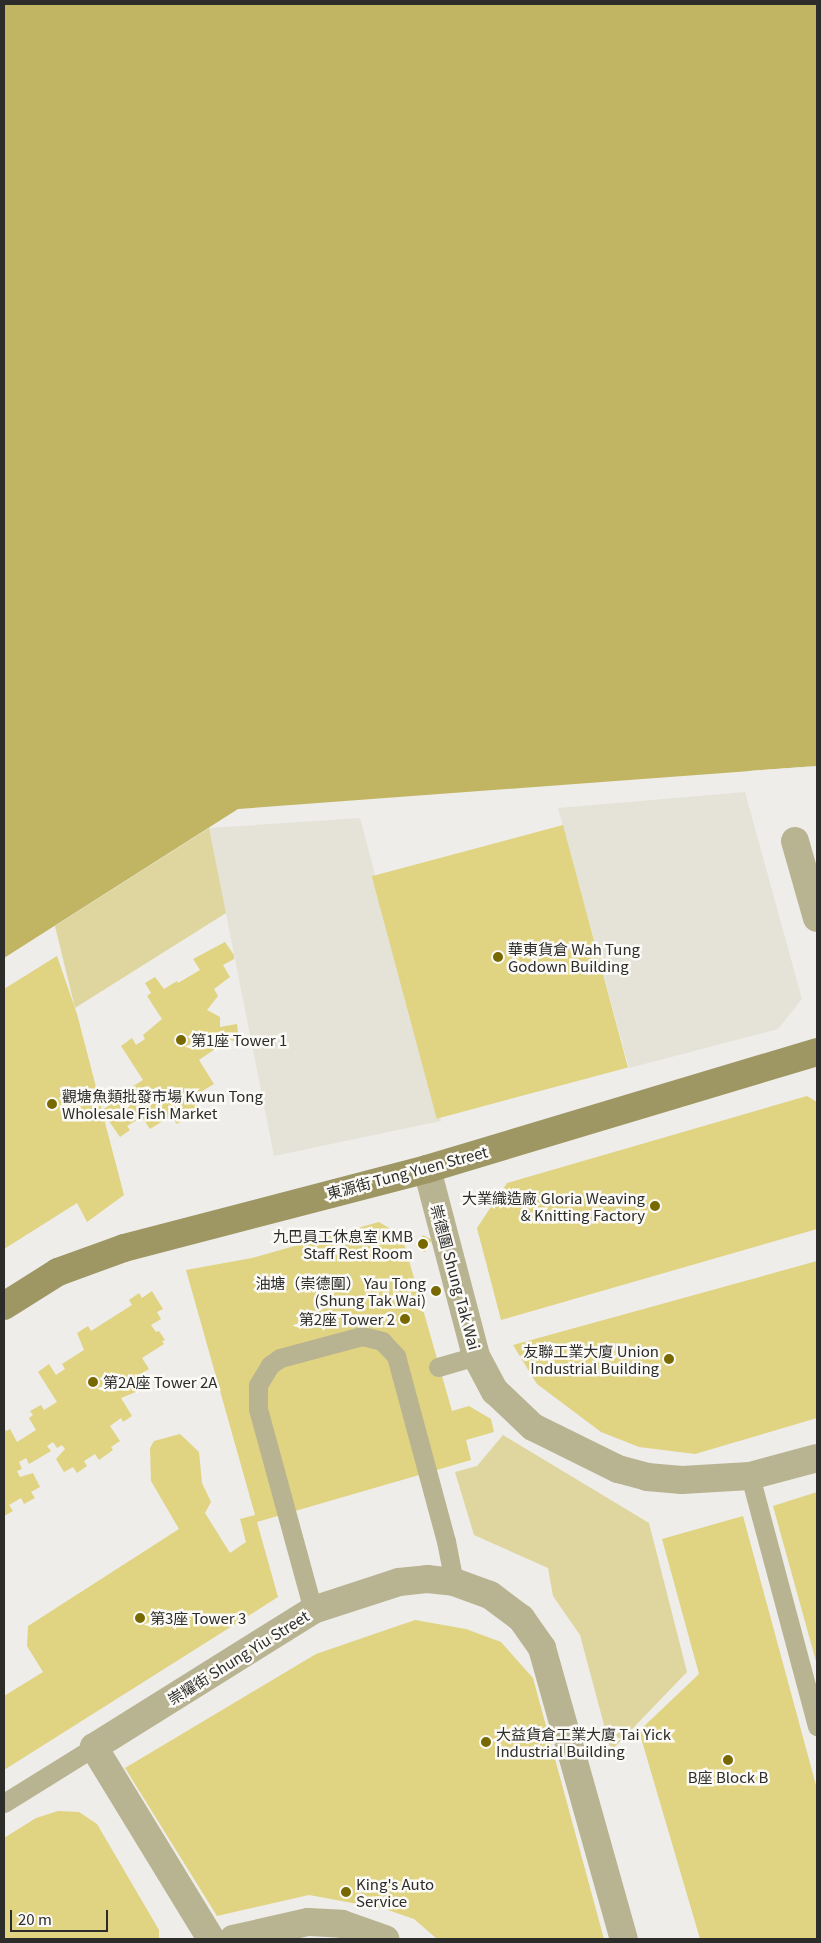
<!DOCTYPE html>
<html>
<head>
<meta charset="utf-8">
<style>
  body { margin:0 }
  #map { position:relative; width:821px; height:1943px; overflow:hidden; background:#eeede9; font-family:Georgia,"Noto Sans TC",serif }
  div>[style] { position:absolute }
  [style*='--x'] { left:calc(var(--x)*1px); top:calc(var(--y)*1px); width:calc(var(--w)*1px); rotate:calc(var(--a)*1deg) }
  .built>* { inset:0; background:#e5e3d8 }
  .green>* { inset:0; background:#ded69e }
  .water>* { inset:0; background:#c1b564 }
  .pier>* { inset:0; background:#eeede9 }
  .building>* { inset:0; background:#e0d382; transform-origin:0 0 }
  .lane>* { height:19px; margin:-9.5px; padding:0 9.5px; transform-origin:9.5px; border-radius:9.5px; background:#b8b391 }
  .street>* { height:28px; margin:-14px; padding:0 14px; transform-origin:14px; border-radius:14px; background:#b8b391 }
  .secondary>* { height:28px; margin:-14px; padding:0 14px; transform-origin:14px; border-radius:14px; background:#9e9663 }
  .dots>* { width:14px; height:14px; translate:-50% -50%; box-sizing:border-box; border:2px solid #fbfaf6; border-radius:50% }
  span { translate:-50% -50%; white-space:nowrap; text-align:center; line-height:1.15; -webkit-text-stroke:5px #fbfaf6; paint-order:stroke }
  .poi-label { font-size:15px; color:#2c2c2a }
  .left { translate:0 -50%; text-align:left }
  .right { translate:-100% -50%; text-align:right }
  .street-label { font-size:15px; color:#2c2c2a }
  .frame { position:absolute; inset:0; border:5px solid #2c2c2a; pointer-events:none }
  .scale { position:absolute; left:10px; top:1910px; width:98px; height:22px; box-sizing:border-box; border:2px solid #2c2c2a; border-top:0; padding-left:6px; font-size:15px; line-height:18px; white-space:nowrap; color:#2c2c2a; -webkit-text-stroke:4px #fbfaf6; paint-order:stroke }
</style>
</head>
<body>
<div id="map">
  <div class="built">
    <div style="clip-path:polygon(745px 792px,802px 999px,778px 1029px,629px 1068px,558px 808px)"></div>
    <div style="clip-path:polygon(360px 818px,441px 1121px,274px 1156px,209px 828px)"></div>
  </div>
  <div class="green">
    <div style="clip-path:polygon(209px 828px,226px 913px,75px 1008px,55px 926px)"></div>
    <div style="clip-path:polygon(503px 1435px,649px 1523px,687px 1672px,611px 1751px,580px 1635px,553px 1596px,548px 1568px,474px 1535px,455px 1472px,477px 1466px)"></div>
  </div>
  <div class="water">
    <div style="clip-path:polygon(4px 4px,817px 4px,817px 766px,238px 809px,4px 958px)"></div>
  </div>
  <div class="pier">
    <div style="clip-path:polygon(817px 766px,749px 773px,748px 771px)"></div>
  </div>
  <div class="building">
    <div style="left:563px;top:825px;width:251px;height:198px;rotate:75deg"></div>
    <div style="clip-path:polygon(225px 942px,234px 955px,234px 959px,223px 965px,230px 977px,214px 989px,218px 996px,207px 1010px,220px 1017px,220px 1027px,237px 1024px,239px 1041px,213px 1040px,218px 1047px,199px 1060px,214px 1084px,192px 1097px,200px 1109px,177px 1124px,171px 1116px,150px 1129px,142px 1117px,127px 1126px,130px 1130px,120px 1137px,102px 1111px,124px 1195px,87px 1222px,77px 1203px,4px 1249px,4px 989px,57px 956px,77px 1014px,102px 1110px,113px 1103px,111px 1100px,143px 1080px,121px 1046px,132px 1038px,136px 1045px,145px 1039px,143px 1035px,162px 1019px,147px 996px,151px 993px,145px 983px,155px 977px,164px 989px,177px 981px,178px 983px,200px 970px,193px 959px)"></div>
    <div style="clip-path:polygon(807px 1096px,817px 1102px,817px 1229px,501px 1320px,477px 1228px,507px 1183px)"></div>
    <div style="clip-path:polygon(379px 1222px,402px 1236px,452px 1411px,469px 1406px,491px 1419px,494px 1432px,466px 1440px,471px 1460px,257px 1522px,278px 1597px,4px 1770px,4px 1696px,43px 1672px,27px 1646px,28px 1626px,179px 1529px,151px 1481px,150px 1448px,154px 1441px,180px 1434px,199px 1452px,202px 1483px,211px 1502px,205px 1513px,230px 1553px,246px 1542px,240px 1519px,255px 1515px,186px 1270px,252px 1258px)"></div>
    <div style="left:423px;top:1235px;width:10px;height:14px;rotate:29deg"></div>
    <div style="clip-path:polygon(817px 1261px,817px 1418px,695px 1454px,639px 1447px,601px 1432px,537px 1384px,513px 1345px)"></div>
    <div style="clip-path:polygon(152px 1291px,163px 1309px,157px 1312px,161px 1319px,151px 1325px,156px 1332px,159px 1331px,165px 1340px,162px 1341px,164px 1344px,142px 1358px,149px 1369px,139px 1375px,143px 1389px,121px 1398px,132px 1416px,123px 1422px,121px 1418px,110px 1426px,120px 1441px,111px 1447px,113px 1450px,99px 1460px,95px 1454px,84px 1461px,87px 1466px,77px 1473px,73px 1467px,64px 1472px,56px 1459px,65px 1449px,62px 1445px,57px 1448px,53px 1442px,47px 1446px,51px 1451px,29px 1464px,26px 1458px,19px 1462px,22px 1469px,17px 1471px,20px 1477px,33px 1473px,40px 1487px,31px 1492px,35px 1498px,24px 1504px,21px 1498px,9px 1505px,13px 1511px,4px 1516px,4px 1427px,6px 1431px,10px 1429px,17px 1442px,36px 1430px,29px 1418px,33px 1415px,30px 1411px,41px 1405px,44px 1410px,57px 1402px,38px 1372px,49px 1364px,56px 1375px,65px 1369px,62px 1364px,84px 1350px,77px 1333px,88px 1326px,91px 1331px,132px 1305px,129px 1300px,139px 1293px,142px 1298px)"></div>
    <div style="clip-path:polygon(817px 1492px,817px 1665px,773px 1506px)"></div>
    <div style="clip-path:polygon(743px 1516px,817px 1789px,817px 1939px,700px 1939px,639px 1731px,699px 1674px,662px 1539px)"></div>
    <div style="clip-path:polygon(415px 1620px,466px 1629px,501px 1642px,533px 1678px,604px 1939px,437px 1939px,414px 1919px,385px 1909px,309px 1895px,217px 1916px,125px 1768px,316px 1654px)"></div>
    <div style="clip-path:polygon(58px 1811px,79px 1812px,97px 1824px,159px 1930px,159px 1939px,4px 1939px,4px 1838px,36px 1818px)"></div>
  </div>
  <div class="lane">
    <div style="--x:438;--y:1367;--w:40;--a:-16"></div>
    <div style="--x:750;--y:1476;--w:259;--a:75"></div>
    <div style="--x:313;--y:1610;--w:208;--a:-105.3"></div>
    <div style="--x:258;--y:1409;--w:24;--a:-90"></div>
    <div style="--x:258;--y:1385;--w:23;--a:-59"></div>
    <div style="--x:270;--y:1365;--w:12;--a:-35"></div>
    <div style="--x:280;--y:1358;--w:85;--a:-15"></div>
    <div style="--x:362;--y:1336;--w:21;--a:14"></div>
    <div style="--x:382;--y:1341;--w:21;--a:47"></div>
    <div style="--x:396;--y:1356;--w:192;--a:74.9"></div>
    <div style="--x:446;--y:1541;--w:42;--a:79"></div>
    <div style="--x:4;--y:1803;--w:106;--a:-31.9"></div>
  </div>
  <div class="street">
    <div style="--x:795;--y:841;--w:80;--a:74.1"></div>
    <div style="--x:427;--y:1169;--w:193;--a:75.3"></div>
    <div style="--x:476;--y:1356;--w:40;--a:62"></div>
    <div style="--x:495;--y:1391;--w:52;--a:43.5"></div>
    <div style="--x:533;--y:1427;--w:95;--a:26.3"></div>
    <div style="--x:618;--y:1469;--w:30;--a:15"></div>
    <div style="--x:647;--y:1477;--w:35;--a:5"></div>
    <div style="--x:682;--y:1480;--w:68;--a:-3.4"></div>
    <div style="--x:750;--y:1476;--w:69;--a:-15"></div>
    <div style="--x:211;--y:1939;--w:225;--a:-121.4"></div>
    <div style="--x:94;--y:1747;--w:258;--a:-32"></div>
    <div style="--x:313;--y:1610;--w:90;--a:-18"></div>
    <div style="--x:399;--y:1582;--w:28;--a:-6"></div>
    <div style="--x:427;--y:1579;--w:27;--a:6"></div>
    <div style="--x:454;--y:1582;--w:38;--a:20"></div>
    <div style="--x:490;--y:1595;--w:39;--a:37"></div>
    <div style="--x:521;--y:1618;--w:37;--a:55"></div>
    <div style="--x:542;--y:1648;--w:302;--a:74.3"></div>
    <div style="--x:233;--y:1939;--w:77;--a:-12.8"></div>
    <div style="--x:308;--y:1922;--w:34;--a:3"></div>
    <div style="--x:342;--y:1924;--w:46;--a:19.2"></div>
  </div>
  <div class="secondary">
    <div style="--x:4;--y:1306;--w:64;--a:-32.2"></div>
    <div style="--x:58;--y:1272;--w:70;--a:-20"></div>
    <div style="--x:124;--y:1248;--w:313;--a:-14.6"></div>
    <div style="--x:427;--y:1169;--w:407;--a:-16.7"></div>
  </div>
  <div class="dots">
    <div style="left:498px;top:957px;background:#776900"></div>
    <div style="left:181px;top:1040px;background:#776900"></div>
    <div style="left:52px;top:1104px;background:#776900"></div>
    <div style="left:655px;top:1206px;background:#776900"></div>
    <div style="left:423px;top:1244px;background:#776900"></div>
    <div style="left:436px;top:1291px;background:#776900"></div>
    <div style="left:405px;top:1319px;background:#776900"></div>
    <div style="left:669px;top:1359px;background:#776900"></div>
    <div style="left:93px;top:1382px;background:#776900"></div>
    <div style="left:140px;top:1618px;background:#776900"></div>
    <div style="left:486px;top:1742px;background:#776900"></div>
    <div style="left:728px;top:1760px;background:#776900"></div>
    <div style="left:346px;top:1892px;background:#776900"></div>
  </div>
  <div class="poi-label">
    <span class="left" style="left:508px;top:957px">華東貨倉 Wah Tung<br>Godown Building</span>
    <span class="left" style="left:191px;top:1040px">第1座 Tower 1</span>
    <span class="left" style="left:62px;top:1104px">觀塘魚類批發市場 Kwun Tong<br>Wholesale Fish Market</span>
    <span class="right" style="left:645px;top:1206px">大業織造廠 Gloria Weaving<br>&amp; Knitting Factory</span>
    <span class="right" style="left:413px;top:1244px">九巴員工休息室 KMB<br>Staff Rest Room</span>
    <span class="right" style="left:426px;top:1291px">油塘（崇德圍） Yau Tong<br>(Shung Tak Wai)</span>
    <span class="right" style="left:395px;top:1319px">第2座 Tower 2</span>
    <span class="right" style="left:659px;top:1359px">友聯工業大廈 Union<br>Industrial Building</span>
    <span class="left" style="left:103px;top:1382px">第2A座 Tower 2A</span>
    <span class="left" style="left:150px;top:1618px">第3座 Tower 3</span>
    <span class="left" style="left:496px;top:1742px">大益貨倉工業大廈 Tai Yick<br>Industrial Building</span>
    <span style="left:728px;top:1777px">B座 Block B</span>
    <span class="left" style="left:356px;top:1892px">King's Auto<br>Service</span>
  </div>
  <div class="street-label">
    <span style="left:407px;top:1172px;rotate:-15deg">東源街 Tung Yuen Street</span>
    <span style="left:456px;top:1277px;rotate:75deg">崇德圍 Shung Tak Wai</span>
    <span style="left:238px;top:1657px;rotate:-32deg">崇耀街 Shung Yiu Street</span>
  </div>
  <div class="frame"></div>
  <div class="scale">20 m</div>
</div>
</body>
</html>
